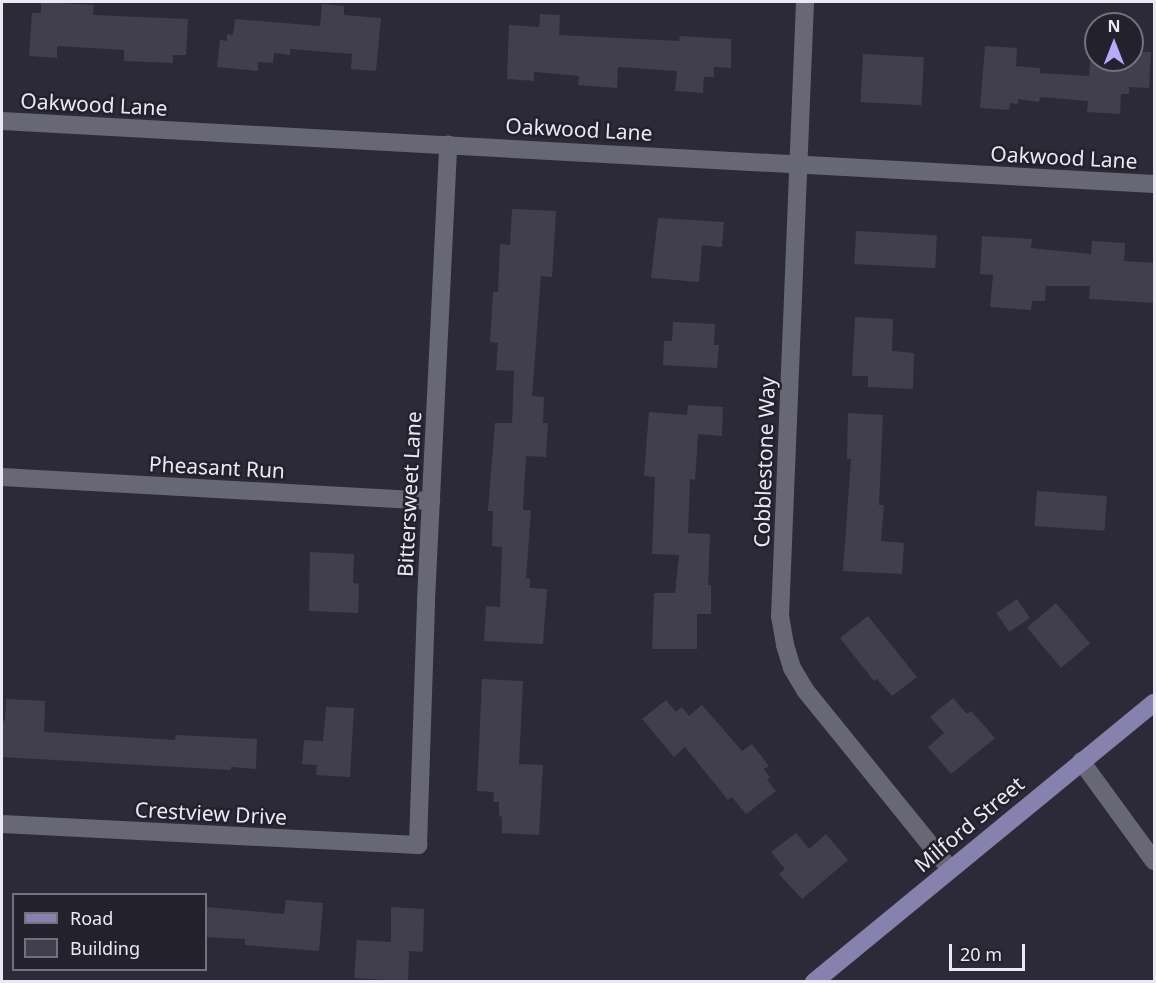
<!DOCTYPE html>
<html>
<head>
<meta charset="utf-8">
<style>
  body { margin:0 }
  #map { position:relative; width:1156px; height:983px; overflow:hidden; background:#2c2a38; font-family:"Noto Sans",sans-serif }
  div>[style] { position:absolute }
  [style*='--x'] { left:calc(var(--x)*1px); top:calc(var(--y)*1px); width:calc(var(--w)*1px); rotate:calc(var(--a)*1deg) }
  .building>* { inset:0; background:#413f4d; transform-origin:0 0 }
  .minor>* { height:18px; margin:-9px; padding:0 9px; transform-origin:9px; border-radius:9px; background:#686776 }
  .major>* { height:18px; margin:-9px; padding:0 9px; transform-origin:9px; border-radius:9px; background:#8781ae }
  span { translate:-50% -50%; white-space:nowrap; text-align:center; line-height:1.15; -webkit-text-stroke:5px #22212d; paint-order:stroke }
  .street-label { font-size:21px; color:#eae9f2 }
  .frame { position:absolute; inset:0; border:3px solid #eae9f2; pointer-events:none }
  .legend { position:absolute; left:12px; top:893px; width:195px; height:78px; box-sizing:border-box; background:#22212d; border:2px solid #72717c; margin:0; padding:8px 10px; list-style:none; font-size:18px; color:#eae9f2 }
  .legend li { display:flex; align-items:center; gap:12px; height:30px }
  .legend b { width:30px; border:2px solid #72717c }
  .north { position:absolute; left:1084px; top:12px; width:60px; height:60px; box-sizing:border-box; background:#22212d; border:2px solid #72717c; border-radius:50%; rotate:0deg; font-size:16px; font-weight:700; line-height:24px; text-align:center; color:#eae9f2 }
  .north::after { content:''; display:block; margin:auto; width:21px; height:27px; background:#b6abf8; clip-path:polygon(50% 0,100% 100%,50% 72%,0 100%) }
  .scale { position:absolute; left:949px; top:944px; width:76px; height:27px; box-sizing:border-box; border:3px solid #eae9f2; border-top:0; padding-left:8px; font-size:18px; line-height:21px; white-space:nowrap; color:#eae9f2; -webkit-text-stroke:4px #22212d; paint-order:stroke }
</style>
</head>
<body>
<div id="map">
  <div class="building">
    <div style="clip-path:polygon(41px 2px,94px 5px,93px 15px,188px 19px,186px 55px,173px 55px,173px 63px,124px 61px,124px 50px,57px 46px,57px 58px,29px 56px,32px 13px,41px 13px)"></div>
    <div style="clip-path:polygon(322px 4px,344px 6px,344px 15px,381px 18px,376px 71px,351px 69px,352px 54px,290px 49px,290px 55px,274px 53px,273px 63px,258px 62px,258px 71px,217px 67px,220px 40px,227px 41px,227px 34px,233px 35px,235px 19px,320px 26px)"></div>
    <div style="clip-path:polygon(540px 14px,560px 15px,559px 35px,679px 41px,680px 36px,731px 39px,731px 68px,714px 67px,714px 77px,704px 77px,703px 93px,675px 91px,677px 71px,618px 67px,617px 88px,578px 85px,579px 76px,534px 72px,534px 81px,507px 79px,509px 25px,539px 27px)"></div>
    <div style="clip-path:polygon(985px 46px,1017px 48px,1016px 66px,1040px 68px,1040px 73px,1089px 76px,1091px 49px,1096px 50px,1096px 60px,1132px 60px,1132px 51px,1151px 52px,1149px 88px,1129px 87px,1129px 94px,1121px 94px,1120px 114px,1087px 112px,1088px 101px,1040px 97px,1039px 102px,1018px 99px,1018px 104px,1010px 103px,1009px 110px,980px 108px)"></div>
    <div style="left:863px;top:54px;width:61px;height:48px;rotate:3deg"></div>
    <div style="clip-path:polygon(512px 209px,556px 211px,552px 277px,541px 276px,532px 396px,544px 397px,543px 423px,548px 423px,546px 457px,526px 456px,523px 510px,531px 510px,526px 578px,530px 579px,530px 588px,547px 589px,543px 644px,484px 641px,486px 606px,500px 607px,502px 547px,492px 546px,493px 511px,488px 511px,495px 423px,512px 423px,514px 371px,496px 370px,498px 343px,490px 342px,493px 292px,498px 292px,500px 244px,510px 245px)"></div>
    <div style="clip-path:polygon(658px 218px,724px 222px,722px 247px,702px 245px,699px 282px,651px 278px)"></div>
    <div style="left:856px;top:231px;width:81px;height:33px;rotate:3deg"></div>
    <div style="clip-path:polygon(982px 236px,1032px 239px,1031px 248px,1091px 254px,1092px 241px,1125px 243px,1124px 261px,1155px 263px,1155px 303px,1089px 299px,1090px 286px,1046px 286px,1045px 301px,1032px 301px,1031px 310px,990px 307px,993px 275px,980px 274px)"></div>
    <div style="clip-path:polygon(855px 317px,893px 319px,892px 351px,914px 353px,913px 389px,868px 387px,868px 376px,852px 376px)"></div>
    <div style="clip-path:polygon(673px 322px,715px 324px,714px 345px,719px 345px,717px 368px,663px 365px,664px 341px,672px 341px)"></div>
    <div style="clip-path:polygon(688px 405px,723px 407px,722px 436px,698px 434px,695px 480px,690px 479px,688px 533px,710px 534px,708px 585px,711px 585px,711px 614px,697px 614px,697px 649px,652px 649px,654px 593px,675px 593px,679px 555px,652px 554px,655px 477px,644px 476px,649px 412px,687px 415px)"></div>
    <div style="clip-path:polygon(848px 413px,883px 415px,879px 505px,884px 505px,881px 541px,904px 543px,902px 574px,843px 571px,851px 459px,847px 459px)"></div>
    <div style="left:1037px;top:491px;width:70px;height:35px;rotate:4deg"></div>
    <div style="clip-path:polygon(310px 552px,354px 554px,353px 583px,359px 584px,358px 613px,309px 611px)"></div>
    <div style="left:1017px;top:599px;width:23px;height:25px;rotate:56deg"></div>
    <div style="left:1056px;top:603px;width:53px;height:38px;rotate:50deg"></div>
    <div style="clip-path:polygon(868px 616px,917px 677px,892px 696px,877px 679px,874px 681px,840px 638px)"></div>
    <div style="clip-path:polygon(482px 679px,523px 681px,519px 764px,543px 765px,539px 835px,502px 833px,502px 817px,499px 816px,499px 802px,493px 802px,494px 792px,477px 791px)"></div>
    <div style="clip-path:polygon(953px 698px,967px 714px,971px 711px,995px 738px,951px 774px,928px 747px,944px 733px,930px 717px)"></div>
    <div style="clip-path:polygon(6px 699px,45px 701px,44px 732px,175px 740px,176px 735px,257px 739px,256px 769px,231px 767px,231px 770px,2px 757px,2px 720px,5px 721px)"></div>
    <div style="clip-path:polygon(666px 700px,676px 712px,682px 707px,689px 716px,702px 705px,742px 751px,752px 744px,769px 766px,764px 769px,770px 777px,767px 780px,776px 791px,746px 814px,732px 797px,728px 800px,685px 747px,674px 757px,642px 719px)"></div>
    <div style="clip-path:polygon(326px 707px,354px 708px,350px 777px,316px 775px,317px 765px,302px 764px,304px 740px,323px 741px)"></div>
    <div style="clip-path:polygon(796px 833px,809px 849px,826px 834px,848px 860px,802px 899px,779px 874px,785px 869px,771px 852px)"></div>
    <div style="clip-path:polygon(286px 900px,323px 903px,319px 951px,245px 945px,245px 939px,206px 937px,206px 907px,284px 914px)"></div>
    <div style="clip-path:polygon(391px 907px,424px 909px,423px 952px,409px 951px,408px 981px,354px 978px,357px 940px,391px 942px)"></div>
  </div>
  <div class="minor">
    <div style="--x:805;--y:2;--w:615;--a:92.33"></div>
    <div style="--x:780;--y:616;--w:29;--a:80"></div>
    <div style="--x:785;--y:645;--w:24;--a:73"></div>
    <div style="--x:792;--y:668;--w:26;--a:59"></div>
    <div style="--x:805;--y:690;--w:230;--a:51"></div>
    <div style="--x:2;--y:121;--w:1154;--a:3.13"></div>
    <div style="--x:2;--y:477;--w:430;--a:3.2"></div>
    <div style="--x:1081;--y:761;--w:124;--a:53.9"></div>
    <div style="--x:2;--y:824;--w:417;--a:2.9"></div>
    <div style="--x:418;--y:845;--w:245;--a:-88.1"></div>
    <div style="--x:426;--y:600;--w:456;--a:-87.2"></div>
  </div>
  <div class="major">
    <div style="--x:814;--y:982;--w:440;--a:-39.4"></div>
  </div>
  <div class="street-label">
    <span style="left:94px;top:104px;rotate:3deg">Oakwood Lane</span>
    <span style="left:579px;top:129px;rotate:3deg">Oakwood Lane</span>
    <span style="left:1064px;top:157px;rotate:3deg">Oakwood Lane</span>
    <span style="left:764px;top:462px;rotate:-88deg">Cobblestone Way</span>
    <span style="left:217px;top:467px;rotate:3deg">Pheasant Run</span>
    <span style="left:409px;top:494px;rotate:-87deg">Bittersweet Lane</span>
    <span style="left:211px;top:813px;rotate:3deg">Crestview Drive</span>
    <span style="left:969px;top:824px;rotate:-40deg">Milford Street</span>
  </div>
  <div class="frame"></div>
  <ul class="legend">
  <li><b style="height:8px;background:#8781ae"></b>Road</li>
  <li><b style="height:16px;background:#413f4d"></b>Building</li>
  </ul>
  <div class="north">N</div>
  <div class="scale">20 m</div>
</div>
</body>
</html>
